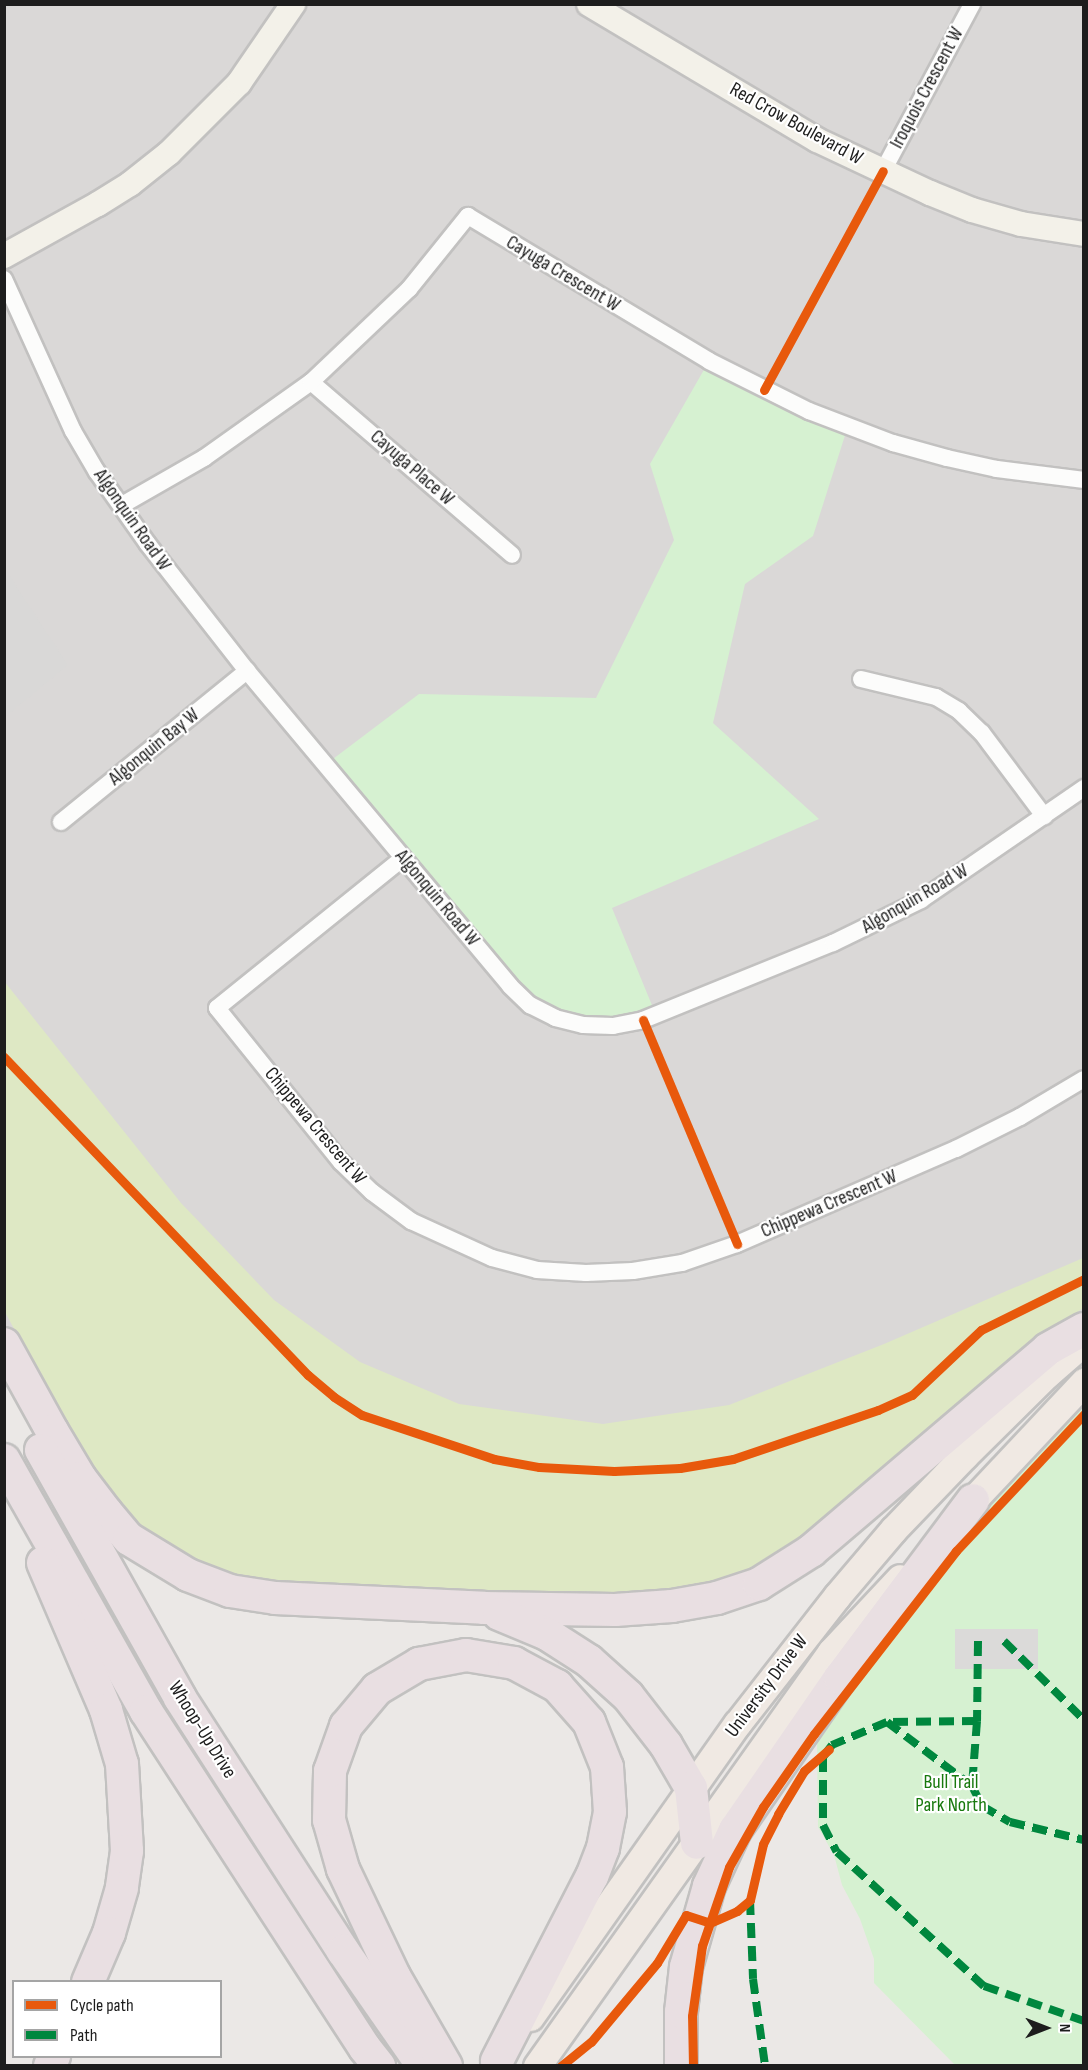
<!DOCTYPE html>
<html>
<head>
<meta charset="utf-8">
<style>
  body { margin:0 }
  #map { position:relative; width:1088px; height:2070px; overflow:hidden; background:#ebe8e6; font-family:"Sofia Sans Condensed",sans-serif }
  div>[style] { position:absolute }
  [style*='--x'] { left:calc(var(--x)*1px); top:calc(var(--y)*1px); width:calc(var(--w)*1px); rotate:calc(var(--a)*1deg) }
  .residential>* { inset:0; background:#dad8d7 }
  .religious>* { inset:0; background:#d9d8d7 }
  .grass>* { inset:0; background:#dee8c4 }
  .park>* { inset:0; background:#d6f1d1 }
  .parking>* { inset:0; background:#dbdad9; transform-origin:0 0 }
  .roads { filter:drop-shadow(2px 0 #c2c1c0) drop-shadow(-2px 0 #c2c1c0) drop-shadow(0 2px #c2c1c0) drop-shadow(0 -2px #c2c1c0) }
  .street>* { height:16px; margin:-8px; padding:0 8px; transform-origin:8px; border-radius:8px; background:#fcfcfb }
  .secondary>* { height:24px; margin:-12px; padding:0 12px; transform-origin:12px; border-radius:12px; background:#f3f1e9 }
  .primary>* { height:27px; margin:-13.5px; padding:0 13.5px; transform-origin:13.5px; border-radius:13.5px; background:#f0e9e3 }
  .highway>* { height:32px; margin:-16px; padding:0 16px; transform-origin:16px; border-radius:16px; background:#e9dfe2 }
  .quiet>* { height:8px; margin-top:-4px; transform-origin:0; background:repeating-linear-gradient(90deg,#00873e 0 15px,transparent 0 23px) }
  .cycleway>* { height:9px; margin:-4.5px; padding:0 4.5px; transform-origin:4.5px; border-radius:4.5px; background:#e8590c }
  span { translate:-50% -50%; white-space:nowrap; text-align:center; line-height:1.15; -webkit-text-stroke:4.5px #fff; paint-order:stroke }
  .street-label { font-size:20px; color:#1d1d1d }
  .park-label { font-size:20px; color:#18790d }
  .frame { position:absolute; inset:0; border:6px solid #1d1d1d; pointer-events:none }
  .legend { position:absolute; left:12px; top:1980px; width:210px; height:78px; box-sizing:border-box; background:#fff; border:2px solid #a5a5a5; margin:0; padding:8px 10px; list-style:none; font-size:18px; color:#1d1d1d }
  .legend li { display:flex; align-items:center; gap:12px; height:30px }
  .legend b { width:30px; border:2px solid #a5a5a5 }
  .north { position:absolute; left:1016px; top:1998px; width:60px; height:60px; -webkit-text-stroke:4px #fff; paint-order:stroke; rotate:90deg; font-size:16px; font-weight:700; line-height:24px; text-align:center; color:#1d1d1d }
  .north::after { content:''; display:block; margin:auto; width:21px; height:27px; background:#1d1d1d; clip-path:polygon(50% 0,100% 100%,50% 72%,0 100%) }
</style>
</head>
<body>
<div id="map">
  <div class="residential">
    <div style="clip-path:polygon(5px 5px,1083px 5px,1083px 1355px,615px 1610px,157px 1557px,5px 1355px)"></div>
  </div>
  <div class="religious">
    <div style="clip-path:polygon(5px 569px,68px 665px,5px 717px,4px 717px)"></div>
  </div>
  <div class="grass">
    <div style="clip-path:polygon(4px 981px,181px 1203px,274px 1300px,360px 1362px,459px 1404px,603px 1424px,729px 1405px,884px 1344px,1083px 1258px,1083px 1308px,1007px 1362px,861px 1497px,752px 1574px,689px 1592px,570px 1597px,515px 1591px,424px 1592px,252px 1582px,201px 1567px,151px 1539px,106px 1488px,49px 1394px,5px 1312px)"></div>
  </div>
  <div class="park">
    <div style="clip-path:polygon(709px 361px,848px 426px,813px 536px,745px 584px,713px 723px,819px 819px,612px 908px,656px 1015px,613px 1026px,530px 1005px,325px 765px,419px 694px,596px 698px,674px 540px,650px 464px)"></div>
    <div style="clip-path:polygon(1083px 1403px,1083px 2065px,955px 2065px,874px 1983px,874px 1959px,860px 1919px,842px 1885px,834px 1855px,818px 1827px,817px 1741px,917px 1591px,1047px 1435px)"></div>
  </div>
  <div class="parking">
    <div style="left:955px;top:1629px;width:83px;height:40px"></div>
  </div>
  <div class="roads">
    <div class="street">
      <div style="--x:883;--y:171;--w:189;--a:-61.9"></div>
      <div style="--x:4;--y:279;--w:167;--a:65.6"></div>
      <div style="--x:73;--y:431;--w:48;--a:59.7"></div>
      <div style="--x:97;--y:472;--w:87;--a:54.8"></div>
      <div style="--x:147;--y:543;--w:162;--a:52"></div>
      <div style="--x:247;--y:671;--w:410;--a:50.1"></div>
      <div style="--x:510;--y:986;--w:28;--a:44"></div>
      <div style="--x:530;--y:1005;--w:28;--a:27"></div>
      <div style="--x:555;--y:1018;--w:29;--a:14"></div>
      <div style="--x:583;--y:1025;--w:30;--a:2"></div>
      <div style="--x:613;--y:1026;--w:31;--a:-11"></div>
      <div style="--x:643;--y:1020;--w:205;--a:-22.1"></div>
      <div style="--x:833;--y:943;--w:98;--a:-26"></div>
      <div style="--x:921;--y:900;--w:198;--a:-34.5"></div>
      <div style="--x:311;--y:382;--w:265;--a:40.7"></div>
      <div style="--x:122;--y:505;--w:95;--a:-29.8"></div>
      <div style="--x:204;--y:458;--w:131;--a:-35.4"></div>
      <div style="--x:311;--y:382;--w:135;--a:-43.5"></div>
      <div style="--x:409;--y:289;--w:94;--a:-51.1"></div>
      <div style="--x:468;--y:216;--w:281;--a:31"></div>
      <div style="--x:709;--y:361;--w:112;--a:26.6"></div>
      <div style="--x:809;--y:411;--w:90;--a:20.9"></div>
      <div style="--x:893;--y:443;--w:56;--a:15.5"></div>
      <div style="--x:947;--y:458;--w:51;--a:12.4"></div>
      <div style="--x:997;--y:469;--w:88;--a:7.2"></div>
      <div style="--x:861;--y:679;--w:77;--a:13.5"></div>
      <div style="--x:936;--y:697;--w:27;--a:31"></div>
      <div style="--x:959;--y:711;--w:32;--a:44"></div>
      <div style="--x:982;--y:733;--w:104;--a:53.2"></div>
      <div style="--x:61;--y:822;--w:240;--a:-39.1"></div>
      <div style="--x:403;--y:858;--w:239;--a:141.1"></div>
      <div style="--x:217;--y:1008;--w:198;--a:51.2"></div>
      <div style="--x:341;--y:1162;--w:43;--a:44.1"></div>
      <div style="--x:372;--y:1192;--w:49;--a:36.6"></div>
      <div style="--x:411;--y:1221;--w:89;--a:24.6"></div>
      <div style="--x:492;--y:1258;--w:47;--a:14.9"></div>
      <div style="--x:537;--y:1270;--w:49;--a:3.5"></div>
      <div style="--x:586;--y:1273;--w:47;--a:-2.4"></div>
      <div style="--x:633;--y:1271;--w:50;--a:-9.3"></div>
      <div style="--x:682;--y:1263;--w:58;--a:-19.1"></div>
      <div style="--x:737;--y:1244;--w:239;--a:-23.5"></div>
      <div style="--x:956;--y:1149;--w:72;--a:-26.6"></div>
      <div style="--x:1020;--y:1117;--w:74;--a:-30.7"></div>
    </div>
    <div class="secondary">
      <div style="--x:589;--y:4;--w:265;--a:30.8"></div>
      <div style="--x:817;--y:140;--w:125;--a:25.1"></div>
      <div style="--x:930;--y:193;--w:45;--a:22"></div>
      <div style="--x:972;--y:210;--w:51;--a:15.9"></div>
      <div style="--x:1021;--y:224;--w:64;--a:9"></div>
      <div style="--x:4;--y:256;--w:107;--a:-29"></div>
      <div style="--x:98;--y:204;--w:38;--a:-32"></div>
      <div style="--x:130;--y:184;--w:50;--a:-38.5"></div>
      <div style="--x:169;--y:153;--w:99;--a:-45"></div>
      <div style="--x:239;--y:83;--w:96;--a:-55.6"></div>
    </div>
    <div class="primary">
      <div style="--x:959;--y:1515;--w:183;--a:-46.8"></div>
      <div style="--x:530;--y:2017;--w:359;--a:-54.8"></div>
      <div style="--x:737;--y:1724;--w:162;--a:-52"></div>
      <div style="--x:837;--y:1596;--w:87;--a:-49.7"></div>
      <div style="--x:893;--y:1530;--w:103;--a:-46.2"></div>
      <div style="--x:964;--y:1456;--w:117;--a:-44.7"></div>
      <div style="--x:1047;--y:1374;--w:49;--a:-40.9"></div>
      <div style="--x:537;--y:2066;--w:508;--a:-54.62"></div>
      <div style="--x:831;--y:1652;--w:101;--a:-47"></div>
    </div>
    <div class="highway">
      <div style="--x:4;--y:1344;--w:99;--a:61.1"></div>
      <div style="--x:52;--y:1431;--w:55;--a:59.2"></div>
      <div style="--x:80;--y:1478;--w:43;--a:52.6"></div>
      <div style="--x:106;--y:1512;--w:35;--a:50"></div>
      <div style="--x:129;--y:1539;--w:69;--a:31.4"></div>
      <div style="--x:188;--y:1575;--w:45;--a:20.9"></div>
      <div style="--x:230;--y:1591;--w:46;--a:8.8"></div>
      <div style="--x:275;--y:1598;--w:209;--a:2.7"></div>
      <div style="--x:484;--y:1608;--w:131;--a:0.9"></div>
      <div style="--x:615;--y:1610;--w:57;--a:-4"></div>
      <div style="--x:672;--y:1606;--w:46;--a:-10.1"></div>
      <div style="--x:717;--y:1598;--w:44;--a:-18.4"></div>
      <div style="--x:759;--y:1584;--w:62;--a:-32.4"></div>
      <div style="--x:811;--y:1551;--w:311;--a:-40.4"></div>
      <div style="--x:1048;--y:1349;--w:41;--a:-29.1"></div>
      <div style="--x:41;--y:1450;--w:284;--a:60.7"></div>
      <div style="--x:180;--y:1698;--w:301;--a:57.2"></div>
      <div style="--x:343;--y:1951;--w:140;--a:55.2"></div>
      <div style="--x:4;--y:1460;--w:288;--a:60.5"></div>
      <div style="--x:146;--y:1711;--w:402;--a:57"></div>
      <div style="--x:365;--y:2048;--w:23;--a:52"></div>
      <div style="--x:43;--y:1563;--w:160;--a:66.8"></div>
      <div style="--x:106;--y:1710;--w:56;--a:73.5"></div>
      <div style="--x:122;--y:1764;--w:87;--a:86.7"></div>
      <div style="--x:127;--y:1851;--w:37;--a:98"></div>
      <div style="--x:122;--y:1888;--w:47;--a:106.1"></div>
      <div style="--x:109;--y:1933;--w:53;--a:113.2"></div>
      <div style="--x:499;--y:1614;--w:52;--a:22.6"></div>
      <div style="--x:547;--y:1634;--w:50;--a:32.7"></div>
      <div style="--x:589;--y:1661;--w:52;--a:41.9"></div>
      <div style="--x:628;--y:1696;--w:62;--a:52.2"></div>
      <div style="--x:666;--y:1745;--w:50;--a:59.8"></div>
      <div style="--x:691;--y:1788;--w:55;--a:83.8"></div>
      <div style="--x:50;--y:2066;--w:11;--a:-68"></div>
      <div style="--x:446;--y:2066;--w:104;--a:-120"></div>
      <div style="--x:394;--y:1976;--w:119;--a:-115.5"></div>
      <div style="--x:343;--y:1869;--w:51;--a:-105.9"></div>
      <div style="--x:329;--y:1820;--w:49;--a:-88.8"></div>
      <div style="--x:330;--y:1771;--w:48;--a:-70.4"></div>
      <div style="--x:346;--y:1726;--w:48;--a:-50"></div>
      <div style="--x:377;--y:1689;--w:49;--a:-30.8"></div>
      <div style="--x:419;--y:1664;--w:48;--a:-10.8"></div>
      <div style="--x:466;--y:1655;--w:49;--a:9.5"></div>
      <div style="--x:514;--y:1663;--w:49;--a:28.1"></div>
      <div style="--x:557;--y:1686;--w:48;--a:48.4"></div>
      <div style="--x:589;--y:1722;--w:48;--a:68.2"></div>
      <div style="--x:607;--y:1767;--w:45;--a:86.2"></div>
      <div style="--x:610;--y:1812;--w:37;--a:101"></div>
      <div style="--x:603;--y:1848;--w:30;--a:111"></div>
      <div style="--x:592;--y:1876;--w:208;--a:117.2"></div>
      <div style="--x:681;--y:2066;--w:54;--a:-90"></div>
      <div style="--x:681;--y:2012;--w:45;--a:-83.7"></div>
      <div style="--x:686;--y:1967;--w:84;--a:-74.1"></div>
      <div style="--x:709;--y:1886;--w:62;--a:-65.1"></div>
      <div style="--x:735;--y:1830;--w:185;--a:-55.4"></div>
      <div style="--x:840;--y:1678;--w:222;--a:-53.2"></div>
    </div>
  </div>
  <div class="quiet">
    <div style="--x:978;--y:1641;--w:80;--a:90.7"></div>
    <div style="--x:977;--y:1721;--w:65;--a:94.4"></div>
    <div style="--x:972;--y:1786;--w:22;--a:63"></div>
    <div style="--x:982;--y:1806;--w:32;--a:30"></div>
    <div style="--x:1010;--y:1822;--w:76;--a:13.7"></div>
    <div style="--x:1004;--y:1641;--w:112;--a:44.6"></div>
    <div style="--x:977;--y:1721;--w:90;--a:179.4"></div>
    <div style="--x:887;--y:1722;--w:60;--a:157.3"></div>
    <div style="--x:832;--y:1745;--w:15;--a:127"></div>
    <div style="--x:823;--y:1757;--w:68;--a:90"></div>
    <div style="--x:823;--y:1825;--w:30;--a:63"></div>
    <div style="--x:837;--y:1852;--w:199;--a:42.4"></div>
    <div style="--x:984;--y:1986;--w:106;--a:19.3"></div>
    <div style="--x:887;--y:1722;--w:106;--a:37"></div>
    <div style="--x:750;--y:1900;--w:79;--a:87.8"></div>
    <div style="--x:753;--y:1979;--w:88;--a:82.1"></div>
  </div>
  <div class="cycleway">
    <div style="--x:764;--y:390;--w:249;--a:-61.5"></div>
    <div style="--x:643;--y:1020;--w:243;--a:67.2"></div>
    <div style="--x:4;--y:1057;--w:440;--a:46.3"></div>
    <div style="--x:308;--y:1375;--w:34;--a:40"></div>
    <div style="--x:334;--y:1397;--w:33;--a:33"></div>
    <div style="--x:362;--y:1415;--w:139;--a:18.4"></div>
    <div style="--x:494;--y:1459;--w:46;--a:10.1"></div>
    <div style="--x:539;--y:1467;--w:75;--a:3.1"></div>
    <div style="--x:614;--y:1471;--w:66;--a:-2.6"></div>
    <div style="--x:680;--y:1468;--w:54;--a:-9.6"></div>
    <div style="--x:733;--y:1459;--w:153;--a:-18.7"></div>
    <div style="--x:878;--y:1410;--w:37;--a:-24"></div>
    <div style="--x:912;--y:1395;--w:95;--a:-43.3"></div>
    <div style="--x:981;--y:1330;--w:115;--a:-26.3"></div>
    <div style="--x:561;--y:2066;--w:38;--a:-39"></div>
    <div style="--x:591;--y:2042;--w:103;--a:-50.1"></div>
    <div style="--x:657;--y:1963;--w:56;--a:-58.9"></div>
    <div style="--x:686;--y:1915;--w:25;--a:18"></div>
    <div style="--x:710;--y:1923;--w:30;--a:-24"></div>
    <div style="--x:737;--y:1911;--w:17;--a:-40"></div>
    <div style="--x:750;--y:1900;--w:57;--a:-76.9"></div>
    <div style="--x:763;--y:1844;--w:34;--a:-63"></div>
    <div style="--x:778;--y:1814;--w:50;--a:-58.8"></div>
    <div style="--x:804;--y:1771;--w:33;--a:-41"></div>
    <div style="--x:693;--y:2066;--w:50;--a:-91.1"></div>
    <div style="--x:692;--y:2016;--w:71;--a:-81.9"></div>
    <div style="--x:702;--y:1946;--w:83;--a:-71.1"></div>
    <div style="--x:729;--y:1867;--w:69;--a:-60.5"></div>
    <div style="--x:763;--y:1807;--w:89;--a:-55.1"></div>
    <div style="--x:814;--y:1734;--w:232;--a:-52.2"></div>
    <div style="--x:956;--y:1551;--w:187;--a:-46.9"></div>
  </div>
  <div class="street-label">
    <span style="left:927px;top:88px;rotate:-62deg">Iroquois Crescent W</span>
    <span style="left:796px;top:124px;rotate:29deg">Red Crow Boulevard W</span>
    <span style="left:563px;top:274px;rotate:31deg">Cayuga Crescent W</span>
    <span style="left:412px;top:468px;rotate:41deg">Cayuga Place W</span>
    <span style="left:132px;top:520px;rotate:55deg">Algonquin Road W</span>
    <span style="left:154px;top:747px;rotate:-39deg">Algonquin Bay W</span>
    <span style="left:437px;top:898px;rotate:50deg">Algonquin Road W</span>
    <span style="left:915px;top:899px;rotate:-30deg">Algonquin Road W</span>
    <span style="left:315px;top:1126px;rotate:50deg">Chippewa Crescent W</span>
    <span style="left:829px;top:1204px;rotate:-23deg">Chippewa Crescent W</span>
    <span style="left:767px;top:1686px;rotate:-53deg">University Drive W</span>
    <span style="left:202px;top:1730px;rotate:58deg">Whoop-Up Drive</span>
  </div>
  <div class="park-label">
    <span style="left:951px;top:1794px">Bull Trail<br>Park North</span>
  </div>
  <div class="frame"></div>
  <ul class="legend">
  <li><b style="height:8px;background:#e8590c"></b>Cycle path</li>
  <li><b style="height:8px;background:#00873e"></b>Path</li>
  </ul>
  <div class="north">N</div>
</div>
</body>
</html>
